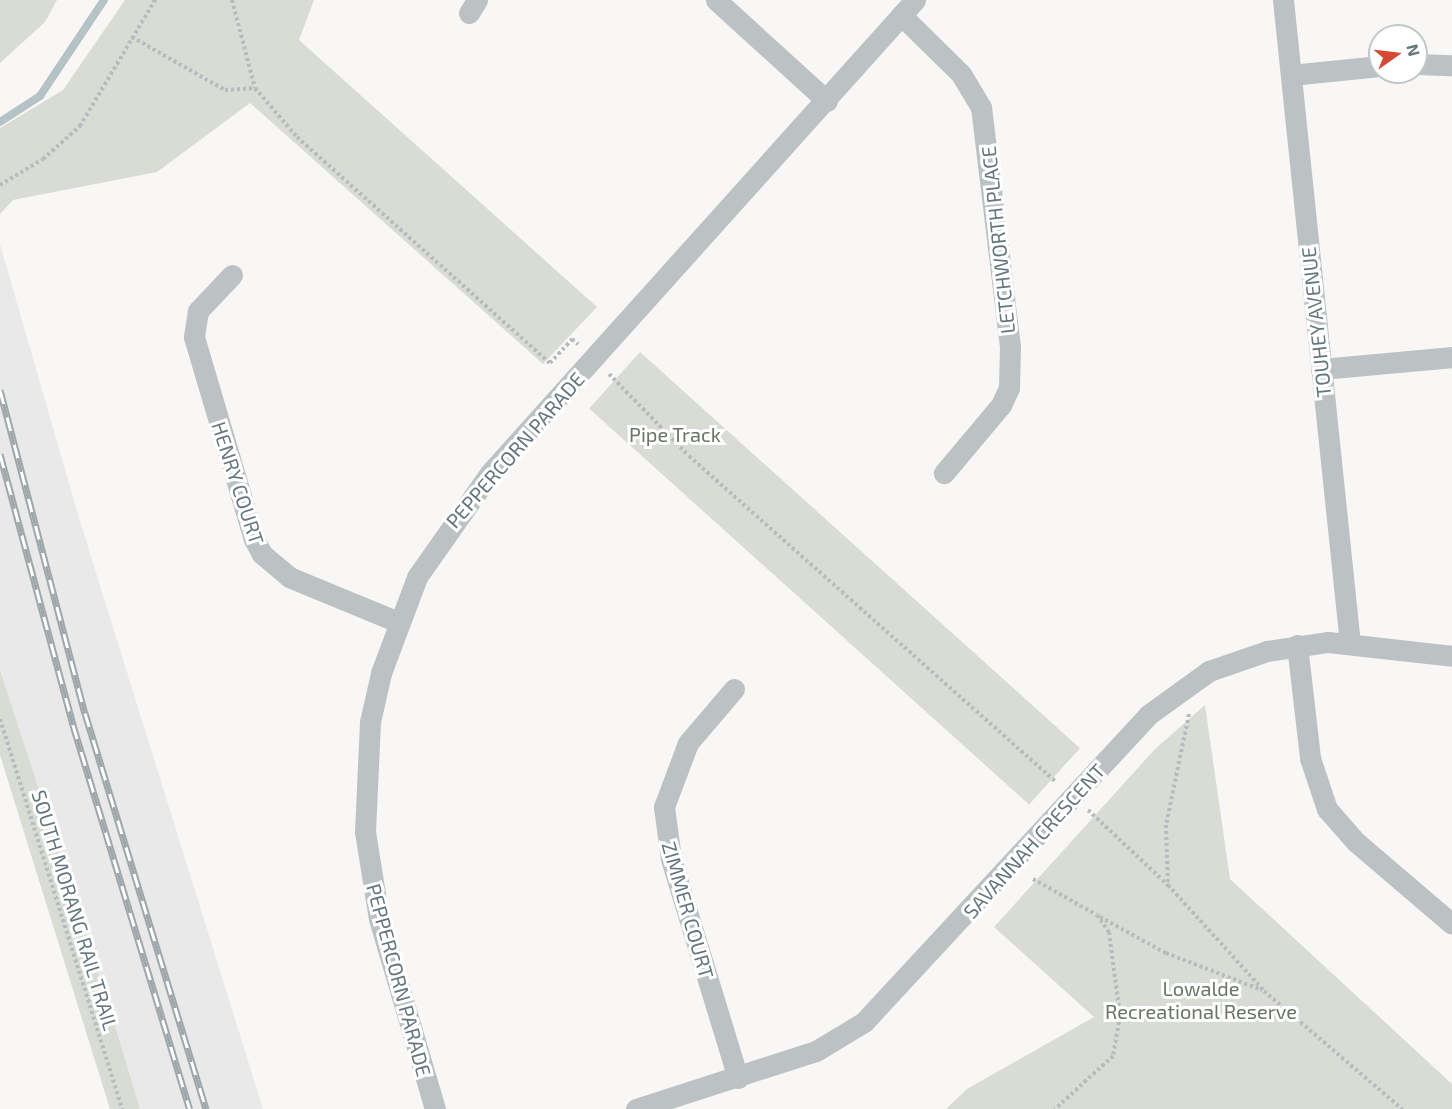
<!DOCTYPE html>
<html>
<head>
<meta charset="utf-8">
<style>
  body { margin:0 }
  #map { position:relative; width:1452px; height:1109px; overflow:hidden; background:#f8f7f5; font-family:"Exo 2",sans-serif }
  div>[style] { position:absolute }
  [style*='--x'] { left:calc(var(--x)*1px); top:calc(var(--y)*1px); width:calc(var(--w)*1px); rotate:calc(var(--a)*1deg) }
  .built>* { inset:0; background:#e8e9e8 }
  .green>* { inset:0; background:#d8dcd4; transform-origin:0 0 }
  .stream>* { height:8px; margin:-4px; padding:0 4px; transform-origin:4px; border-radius:4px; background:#b6c3c6 }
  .path>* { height:4px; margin-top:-2px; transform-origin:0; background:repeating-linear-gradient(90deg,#b7bbbd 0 3px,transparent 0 6px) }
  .street>* { height:21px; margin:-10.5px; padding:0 10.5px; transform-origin:10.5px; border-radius:10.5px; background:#bcc2c4 }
  .rail>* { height:7px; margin-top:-3.5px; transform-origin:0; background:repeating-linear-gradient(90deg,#fff 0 14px,#9fa7ab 0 28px); box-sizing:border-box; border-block:2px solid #9fa7ab }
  span { translate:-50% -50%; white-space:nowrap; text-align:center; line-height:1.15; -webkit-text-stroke:6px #fff; paint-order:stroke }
  .street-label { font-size:20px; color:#65767e }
  .park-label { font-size:20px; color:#697663 }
  .north { position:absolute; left:1368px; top:24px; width:60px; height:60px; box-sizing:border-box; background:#fff; border:2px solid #c1c8cb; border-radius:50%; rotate:76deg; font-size:16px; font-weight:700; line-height:24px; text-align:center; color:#65767e }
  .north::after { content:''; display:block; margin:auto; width:21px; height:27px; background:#d64836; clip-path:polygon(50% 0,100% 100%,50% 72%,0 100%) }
</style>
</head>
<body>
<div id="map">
  <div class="built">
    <div style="clip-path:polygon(0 244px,79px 518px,263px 1109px,140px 1109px,0 670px)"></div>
  </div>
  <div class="green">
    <div style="clip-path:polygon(0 0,57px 0,45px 22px,0 63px)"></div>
    <div style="clip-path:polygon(125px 0,314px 0,299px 40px,597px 307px,543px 364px,250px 103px,157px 172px,13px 200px,0 214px,0 128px,63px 90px)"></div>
    <div style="left:640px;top:352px;width:592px;height:76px;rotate:42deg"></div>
    <div style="clip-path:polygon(0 670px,105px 993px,140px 1109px,110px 1109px,0 755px)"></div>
    <div style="clip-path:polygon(1205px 705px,1230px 879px,1452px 1084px,1452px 1109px,946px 1109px,967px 1089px,1094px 1017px,994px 927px,1155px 749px)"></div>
  </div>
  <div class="stream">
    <div style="--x:0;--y:122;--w:48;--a:-33"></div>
    <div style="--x:40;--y:96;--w:115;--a:-56.3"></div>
  </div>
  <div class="path">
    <div style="--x:232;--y:0;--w:91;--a:75.4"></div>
    <div style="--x:255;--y:88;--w:65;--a:49.4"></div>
    <div style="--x:297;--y:137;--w:339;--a:41.8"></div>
    <div style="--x:550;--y:363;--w:33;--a:-47"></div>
    <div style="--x:572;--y:339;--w:8;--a:40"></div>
    <div style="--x:132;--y:37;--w:107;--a:29.7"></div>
    <div style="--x:225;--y:90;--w:30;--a:-4"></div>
    <div style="--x:0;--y:185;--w:50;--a:-31.2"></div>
    <div style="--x:43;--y:159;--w:50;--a:-41.7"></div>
    <div style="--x:80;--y:126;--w:147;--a:-59.2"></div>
    <div style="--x:609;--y:374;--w:115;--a:45.7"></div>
    <div style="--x:689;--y:456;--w:489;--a:41.6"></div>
    <div style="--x:1189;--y:714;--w:113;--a:101.7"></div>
    <div style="--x:1166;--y:825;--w:60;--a:88.1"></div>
    <div style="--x:1168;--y:885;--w:143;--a:47.8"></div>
    <div style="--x:1264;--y:991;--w:182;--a:40.5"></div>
    <div style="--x:0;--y:719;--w:409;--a:72.6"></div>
    <div style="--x:1088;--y:810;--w:110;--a:43.2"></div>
    <div style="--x:1033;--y:879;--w:73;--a:29.4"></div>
    <div style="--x:1097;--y:915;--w:21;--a:55"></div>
    <div style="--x:1109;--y:932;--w:85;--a:82.5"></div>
    <div style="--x:1120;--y:1016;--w:41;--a:99.9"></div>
    <div style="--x:1113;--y:1056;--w:79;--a:137.6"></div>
    <div style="--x:1100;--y:917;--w:75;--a:28.6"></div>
    <div style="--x:1166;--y:953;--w:103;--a:21.1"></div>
  </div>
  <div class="street">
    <div style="--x:716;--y:0;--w:150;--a:42.3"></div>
    <div style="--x:1283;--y:0;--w:647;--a:84.06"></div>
    <div style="--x:469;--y:13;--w:15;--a:-58"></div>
    <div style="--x:901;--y:15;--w:84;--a:44.5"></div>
    <div style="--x:961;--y:74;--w:39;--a:59"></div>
    <div style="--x:981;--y:107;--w:241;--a:83.1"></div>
    <div style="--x:1010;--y:346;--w:42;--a:91.4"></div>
    <div style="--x:1009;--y:388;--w:19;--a:115"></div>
    <div style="--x:1001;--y:405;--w:89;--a:130"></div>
    <div style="--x:1416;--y:64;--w:36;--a:2"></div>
    <div style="--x:1291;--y:75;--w:89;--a:-5.8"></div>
    <div style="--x:232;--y:275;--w:50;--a:133.4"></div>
    <div style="--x:198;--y:311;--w:26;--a:99"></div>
    <div style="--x:194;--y:337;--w:211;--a:73.5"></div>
    <div style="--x:254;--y:539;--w:17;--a:62"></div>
    <div style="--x:262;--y:554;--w:35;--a:40"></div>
    <div style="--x:289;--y:577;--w:118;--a:22.4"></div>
    <div style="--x:1321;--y:369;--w:132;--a:-5.2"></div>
    <div style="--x:1297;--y:645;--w:114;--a:83.4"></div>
    <div style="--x:1310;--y:758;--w:54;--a:71.6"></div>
    <div style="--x:1327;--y:809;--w:44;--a:48.7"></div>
    <div style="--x:1356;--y:842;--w:126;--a:40.5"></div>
    <div style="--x:734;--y:689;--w:71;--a:130.4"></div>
    <div style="--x:688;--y:743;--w:68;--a:110.6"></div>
    <div style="--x:664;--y:807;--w:52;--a:82.3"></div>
    <div style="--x:671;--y:859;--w:229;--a:73"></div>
    <div style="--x:435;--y:1109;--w:198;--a:-106.4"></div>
    <div style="--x:379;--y:919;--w:88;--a:-99.1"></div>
    <div style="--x:365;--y:832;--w:110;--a:-87.4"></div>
    <div style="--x:370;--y:722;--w:50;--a:-77.3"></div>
    <div style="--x:381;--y:673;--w:103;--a:-69.4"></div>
    <div style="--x:417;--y:577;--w:127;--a:-54.9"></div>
    <div style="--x:490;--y:473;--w:636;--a:-48.06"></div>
    <div style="--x:636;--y:1109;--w:189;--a:-17.9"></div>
    <div style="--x:816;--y:1051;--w:56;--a:-31.1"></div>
    <div style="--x:864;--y:1022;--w:418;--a:-47.2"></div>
    <div style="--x:1148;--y:715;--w:75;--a:-35.8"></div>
    <div style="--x:1209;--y:671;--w:61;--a:-19"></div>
    <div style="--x:1267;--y:651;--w:62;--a:-8.4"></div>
    <div style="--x:1328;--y:642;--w:125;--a:6.4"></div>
  </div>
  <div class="rail">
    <div style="--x:0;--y:390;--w:334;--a:75.3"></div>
    <div style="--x:85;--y:713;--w:414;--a:73"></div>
    <div style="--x:0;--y:454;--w:281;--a:74.9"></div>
    <div style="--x:73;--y:725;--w:401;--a:73.1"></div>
  </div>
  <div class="street-label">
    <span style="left:998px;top:240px;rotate:-96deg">LETCHWORTH PLACE</span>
    <span style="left:1316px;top:322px;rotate:-96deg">TOUHEY AVENUE</span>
    <span style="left:515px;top:450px;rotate:-49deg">PEPPERCORN PARADE</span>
    <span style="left:238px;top:483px;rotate:72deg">HENRY COURT</span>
    <span style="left:1034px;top:841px;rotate:-48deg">SAVANNAH CRESCENT</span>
    <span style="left:75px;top:910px;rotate:73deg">SOUTH MORANG RAIL TRAIL</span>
    <span style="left:688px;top:910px;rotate:74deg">ZIMMER COURT</span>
    <span style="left:399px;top:980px;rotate:75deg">PEPPERCORN PARADE</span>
  </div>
  <div class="park-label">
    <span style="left:675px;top:434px">Pipe Track</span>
    <span style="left:1201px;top:1000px">Lowalde<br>Recreational Reserve</span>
  </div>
  <div class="north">N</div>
</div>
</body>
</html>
